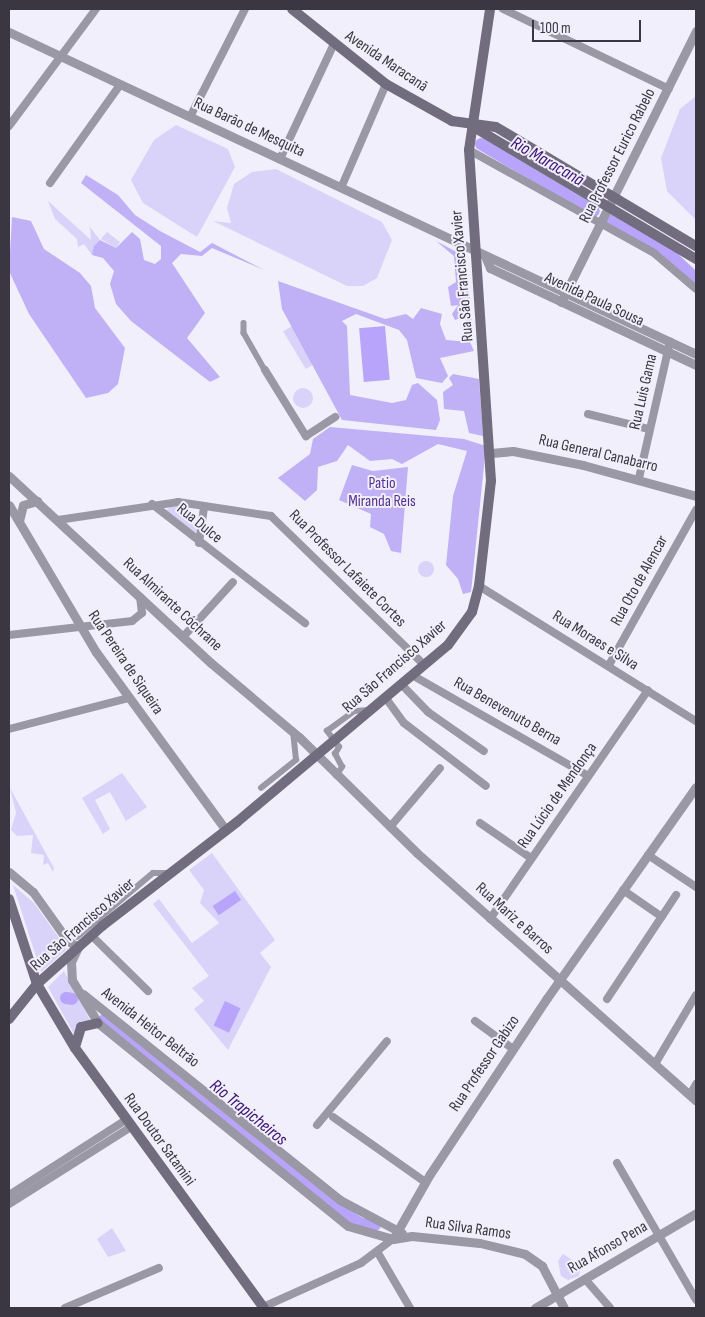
<!DOCTYPE html>
<html>
<head>
<meta charset="utf-8">
<style>
  body { margin:0 }
  #map { position:relative; width:705px; height:1317px; overflow:hidden; background:#f1effb; font-family:"Sofia Sans Condensed",sans-serif }
  div>[style] { position:absolute }
  [style*='--x'] { left:calc(var(--x)*1px); top:calc(var(--y)*1px); width:calc(var(--w)*1px); rotate:calc(var(--a)*1deg) }
  .green>* { inset:0; background:#d9d2f9; transform-origin:0 0 }
  .round { border-radius:50% }
  .forest>* { inset:0; background:#c0b0f6 }
  .water>* { inset:0; background:#b9a4fb; transform-origin:0 0 }
  .river>* { height:12px; margin:-6px; padding:0 6px; transform-origin:6px; border-radius:6px; background:#b9a4fb }
  .pedestrian>* { height:5.5px; margin:-2.75px; padding:0 2.75px; transform-origin:2.75px; border-radius:2.75px; background:#9a98a4 }
  .minor>* { height:8px; margin:-4px; padding:0 4px; transform-origin:4px; border-radius:4px; background:#9a98a4 }
  .tertiary>* { height:9px; margin:-4.5px; padding:0 4.5px; transform-origin:4.5px; border-radius:4.5px; background:#9a98a4 }
  .secondary>* { height:10px; margin:-5px; padding:0 5px; transform-origin:5px; border-radius:5px; background:#716d7f }
  span { translate:-50% -50%; white-space:nowrap; text-align:center; line-height:1.15; -webkit-text-stroke:4px #f1effb; paint-order:stroke }
  .street-label { font-size:16px; color:#3a3743 }
  .park-label { font-size:16px; color:#533194 }
  .water-label { font-size:18px; color:#3b1176; font-style:italic }
  .frame { position:absolute; inset:0; border:10px solid #3a3743; pointer-events:none }
  .scale { position:absolute; left:532px; top:20px; width:109px; height:22px; box-sizing:border-box; border:2px solid #3a3743; border-top:0; padding-left:6px; font-size:15px; line-height:18px; white-space:nowrap; color:#3a3743; -webkit-text-stroke:4px #f1effb; paint-order:stroke }
</style>
</head>
<body>
<div id="map">
  <div class="green">
    <div style="clip-path:polygon(696px 96px,696px 220px,667px 191px,661px 158px,680px 109px)"></div>
    <div style="clip-path:polygon(176px 125px,228px 149px,235px 167px,197px 237px,143px 203px,131px 180px,154px 140px)"></div>
    <div style="clip-path:polygon(276px 169px,382px 222px,392px 240px,377px 278px,363px 286px,347px 286px,213px 221px,231px 223px,227px 208px,234px 184px,252px 172px)"></div>
    <div style="clip-path:polygon(48px 201px,91px 240px,90px 227px,100px 240px,96px 251px,92px 255px,84px 244px,78px 247px,77px 239px,55px 219px)"></div>
    <div style="clip-path:polygon(107px 232px,120px 242px,116px 248px,101px 239px)"></div>
    <div style="left:302px;top:320px;width:44px;height:22px;rotate:59deg"></div>
    <div class="round" style="left:293px;top:388px;width:20px;height:20px"></div>
    <div style="clip-path:polygon(171px 506px,182px 506px,196px 516px,196px 533px,165px 511px)"></div>
    <div class="round" style="left:418px;top:561px;width:16px;height:16px"></div>
    <div style="clip-path:polygon(122px 773px,147px 807px,126px 821px,110px 792px,95px 800px,110px 829px,103px 834px,82px 798px)"></div>
    <div style="clip-path:polygon(10px 788px,54px 868px,53px 872px,48px 863px,43px 865px,44px 855px,31px 853px,33px 835px,17px 836px,11px 830px,16px 813px)"></div>
    <div style="clip-path:polygon(212px 853px,275px 940px,260px 953px,271px 967px,228px 1050px,194px 1009px,204px 1001px,192px 988px,209px 976px,153px 904px,159px 899px,192px 943px,219px 923px,200px 903px,204px 890px,189px 870px)"></div>
    <div style="clip-path:polygon(13px 885px,34px 903px,67px 949px,41px 972px)"></div>
    <div style="clip-path:polygon(64px 971px,90px 1020px,74px 1034px,48px 987px)"></div>
    <div style="clip-path:polygon(112px 1228px,126px 1251px,108px 1257px,97px 1239px)"></div>
    <div style="clip-path:polygon(563px 1254px,581px 1266px,579px 1276px,568px 1280px,561px 1276px,558px 1261px)"></div>
  </div>
  <div class="forest">
    <div style="clip-path:polygon(86px 175px,118px 195px,135px 215px,160px 231px,200px 252px,212px 243px,264px 270px,212px 248px,202px 256px,181px 254px,172px 263px,205px 313px,187px 338px,220px 377px,210px 382px,131px 321px,116px 304px,110px 284px,114px 271px,103px 258px,92px 255px,94px 246px,100px 240px,116px 248px,132px 232px,140px 239px,144px 260px,155px 264px,161px 259px,161px 246px,81px 183px)"></div>
    <div style="clip-path:polygon(12px 217px,31px 221px,44px 249px,80px 273px,91px 286px,95px 308px,125px 348px,118px 384px,108px 393px,86px 398px,29px 314px,9px 271px)"></div>
    <div style="clip-path:polygon(436px 241px,466px 257px,472px 327px,463px 317px,455px 320px,452px 314px,458px 305px,451px 306px,448px 287px,456px 282px,454px 256px)"></div>
    <div style="clip-path:polygon(278px 281px,385px 319px,406px 314px,413px 319px,421px 308px,442px 314px,440px 324px,446px 340px,470px 342px,474px 351px,440px 358px,448px 376px,442px 383px,416px 378px,407px 340px,399px 330px,356px 314px,342px 321px,347px 326px,350px 395px,392px 403px,406px 400px,412px 385px,418px 383px,437px 400px,440px 420px,436px 430px,342px 420px,282px 309px)"></div>
    <div style="clip-path:polygon(453px 374px,479px 379px,483px 436px,469px 433px,464px 411px,444px 409px,443px 392px,453px 385px,449px 378px)"></div>
    <div style="clip-path:polygon(330px 427px,464px 439px,486px 446px,471px 592px,463px 594px,458px 579px,446px 565px,453px 496px,467px 451px,438px 444px,402px 464px,392px 459px,370px 461px,348px 445px,337px 461px,318px 467px,317px 490px,305px 501px,278px 478px,310px 454px,313px 439px)"></div>
    <div style="clip-path:polygon(352px 465px,373px 471px,408px 467px,401px 553px,391px 551px,384px 534px,370px 527px,371px 514px,339px 500px)"></div>
  </div>
  <div class="water">
    <div style="left:385px;top:326px;width:54px;height:26px;rotate:85deg"></div>
    <div style="left:235px;top:891px;width:11px;height:27px;rotate:56deg"></div>
    <div style="left:225px;top:1001px;width:17px;height:27px;rotate:25deg"></div>
  </div>
  <div class="river">
    <div style="--x:481;--y:144;--w:131;--a:30.7"></div>
    <div style="--x:612;--y:220;--w:61;--a:29.5"></div>
    <div style="--x:665;--y:250;--w:42;--a:43.1"></div>
    <div style="--x:66;--y:998;--w:6;--a:9"></div>
    <div style="--x:104;--y:1020;--w:312;--a:38.7"></div>
    <div style="--x:347;--y:1215;--w:17;--a:33"></div>
    <div style="--x:361;--y:1224;--w:14;--a:4"></div>
  </div>
  <div class="pedestrian">
    <div style="--x:244;--y:323;--w:10;--a:90"></div>
    <div style="--x:244;--y:333;--w:43;--a:60.4"></div>
    <div style="--x:336;--y:776;--w:11;--a:-56"></div>
    <div style="--x:342;--y:767;--w:15;--a:-118"></div>
    <div style="--x:335;--y:754;--w:8;--a:-60"></div>
    <div style="--x:339;--y:747;--w:20;--a:-127"></div>
    <div style="--x:327;--y:731;--w:34;--a:-36"></div>
    <div style="--x:355;--y:711;--w:14;--a:-4"></div>
    <div style="--x:261;--y:788;--w:45;--a:-38.7"></div>
    <div style="--x:296;--y:760;--w:29;--a:-96"></div>
    <div style="--x:77;--y:937;--w:99;--a:-40.1"></div>
    <div style="--x:153;--y:873;--w:17;--a:0"></div>
  </div>
  <div class="minor">
    <div style="--x:503;--y:9;--w:184;--a:25.7"></div>
    <div style="--x:190;--y:117;--w:121;--a:-63"></div>
    <div style="--x:9;--y:126;--w:146;--a:-53.4"></div>
    <div style="--x:469;--y:150;--w:212;--a:29.1"></div>
    <div style="--x:654;--y:253;--w:55;--a:40.6"></div>
    <div style="--x:280;--y:159;--w:125;--a:-64.9"></div>
    <div style="--x:50;--y:183;--w:120;--a:-54.5"></div>
    <div style="--x:341;--y:188;--w:113;--a:-66.6"></div>
    <div style="--x:265;--y:370;--w:78;--a:58.2"></div>
    <div style="--x:306;--y:436;--w:35;--a:-33"></div>
    <div style="--x:588;--y:414;--w:63;--a:13.8"></div>
    <div style="--x:639;--y:478;--w:140;--a:-77.2"></div>
    <div style="--x:152;--y:504;--w:194;--a:37.9"></div>
    <div style="--x:58;--y:520;--w:121;--a:-8.5"></div>
    <div style="--x:178;--y:502;--w:94;--a:8.6"></div>
    <div style="--x:271;--y:516;--w:214;--a:44.2"></div>
    <div style="--x:199;--y:543;--w:34;--a:-82"></div>
    <div style="--x:479;--y:586;--w:256;--a:31.9"></div>
    <div style="--x:9;--y:635;--w:124;--a:-6.5"></div>
    <div style="--x:132;--y:621;--w:13;--a:-39"></div>
    <div style="--x:142;--y:613;--w:16;--a:-97"></div>
    <div style="--x:183;--y:637;--w:74;--a:-47.7"></div>
    <div style="--x:609;--y:665;--w:178;--a:-60.7"></div>
    <div style="--x:412;--y:675;--w:203;--a:29.8"></div>
    <div style="--x:401;--y:684;--w:39;--a:46"></div>
    <div style="--x:428;--y:712;--w:68;--a:34.9"></div>
    <div style="--x:385;--y:697;--w:32;--a:54"></div>
    <div style="--x:404;--y:723;--w:103;--a:37.5"></div>
    <div style="--x:9;--y:729;--w:124;--a:-14.5"></div>
    <div style="--x:480;--y:823;--w:62;--a:34.5"></div>
    <div style="--x:390;--y:827;--w:77;--a:-49.7"></div>
    <div style="--x:648;--y:855;--w:58;--a:33.7"></div>
    <div style="--x:623;--y:890;--w:47;--a:34.7"></div>
    <div style="--x:490;--y:919;--w:278;--a:-55.4"></div>
    <div style="--x:91;--y:935;--w:80;--a:44.5"></div>
    <div style="--x:607;--y:999;--w:125;--a:-56.4"></div>
    <div style="--x:475;--y:1021;--w:47;--a:36.4"></div>
    <div style="--x:655;--y:1064;--w:80;--a:-59.3"></div>
    <div style="--x:690;--y:1095;--w:13;--a:-61"></div>
    <div style="--x:333;--y:1117;--w:113;--a:35.2"></div>
    <div style="--x:317;--y:1125;--w:109;--a:-50.2"></div>
    <div style="--x:617;--y:1163;--w:158;--a:60"></div>
    <div style="--x:9;--y:1195;--w:139;--a:-32.7"></div>
    <div style="--x:9;--y:1204;--w:144;--a:-32.3"></div>
    <div style="--x:378;--y:1253;--w:64;--a:59.8"></div>
    <div style="--x:585;--y:1279;--w:38;--a:49"></div>
    <div style="--x:65;--y:1308;--w:102;--a:-23.1"></div>
    <div style="--x:261;--y:1308;--w:110;--a:-24.2"></div>
    <div style="--x:361;--y:1263;--w:40;--a:-37"></div>
  </div>
  <div class="tertiary">
    <div style="--x:9;--y:32;--w:759;--a:25.11"></div>
    <div style="--x:485;--y:256;--w:13;--a:67"></div>
    <div style="--x:490;--y:268;--w:228;--a:25.2"></div>
    <div style="--x:561;--y:302;--w:303;--a:-63.5"></div>
    <div style="--x:491;--y:453;--w:22;--a:-5"></div>
    <div style="--x:513;--y:451;--w:71;--a:11.3"></div>
    <div style="--x:583;--y:465;--w:117;--a:15.3"></div>
    <div style="--x:9;--y:476;--w:275;--a:42.8"></div>
    <div style="--x:211;--y:663;--w:115;--a:40.1"></div>
    <div style="--x:299;--y:737;--w:165;--a:44.5"></div>
    <div style="--x:417;--y:853;--w:373;--a:41.6"></div>
    <div style="--x:9;--y:505;--w:171;--a:59.4"></div>
    <div style="--x:96;--y:652;--w:220;--a:53.9"></div>
    <div style="--x:19;--y:521;--w:16;--a:-76"></div>
    <div style="--x:23;--y:505;--w:15;--a:-16"></div>
    <div style="--x:9;--y:872;--w:31;--a:40"></div>
    <div style="--x:33;--y:892;--w:60;--a:54.5"></div>
    <div style="--x:68;--y:941;--w:12;--a:31"></div>
    <div style="--x:78;--y:947;--w:17;--a:115"></div>
    <div style="--x:71;--y:962;--w:18;--a:87"></div>
    <div style="--x:72;--y:980;--w:50;--a:58.8"></div>
    <div style="--x:98;--y:1023;--w:322;--a:39.1"></div>
    <div style="--x:348;--y:1226;--w:47;--a:16.1"></div>
    <div style="--x:393;--y:1239;--w:19;--a:-9"></div>
    <div style="--x:412;--y:1236;--w:68;--a:5.9"></div>
    <div style="--x:480;--y:1243;--w:46;--a:13.7"></div>
    <div style="--x:525;--y:1254;--w:21;--a:35"></div>
    <div style="--x:542;--y:1266;--w:47;--a:62.4"></div>
    <div style="--x:83;--y:994;--w:329;--a:38.7"></div>
    <div style="--x:340;--y:1200;--w:70;--a:28"></div>
    <div style="--x:393;--y:1239;--w:75;--a:-60.4"></div>
    <div style="--x:430;--y:1174;--w:211;--a:-56.4"></div>
    <div style="--x:547;--y:998;--w:258;--a:-54.8"></div>
    <div style="--x:535;--y:1308;--w:187;--a:-30.5"></div>
  </div>
  <div class="secondary">
    <div style="--x:292;--y:9;--w:120;--a:38.6"></div>
    <div style="--x:386;--y:84;--w:76;--a:29.3"></div>
    <div style="--x:452;--y:121;--w:44;--a:7.8"></div>
    <div style="--x:496;--y:127;--w:233;--a:30.8"></div>
    <div style="--x:472;--y:126;--w:261;--a:30.7"></div>
    <div style="--x:9;--y:899;--w:89;--a:71.8"></div>
    <div style="--x:37;--y:984;--w:74;--a:59.3"></div>
    <div style="--x:75;--y:1048;--w:321;--a:54"></div>
    <div style="--x:9;--y:1019;--w:45;--a:-51.3"></div>
    <div style="--x:37;--y:984;--w:87;--a:-41.7"></div>
    <div style="--x:102;--y:926;--w:170;--a:-37.6"></div>
    <div style="--x:237;--y:822;--w:275;--a:-40"></div>
    <div style="--x:448;--y:645;--w:41;--a:-54"></div>
    <div style="--x:472;--y:612;--w:27;--a:-75"></div>
    <div style="--x:479;--y:586;--w:106;--a:-83.5"></div>
    <div style="--x:491;--y:481;--w:332;--a:-93.8"></div>
    <div style="--x:469;--y:150;--w:143;--a:-81.5"></div>
    <div style="--x:75;--y:1047;--w:21;--a:-73"></div>
    <div style="--x:81;--y:1027;--w:17;--a:-13"></div>
  </div>
  <div class="street-label">
    <span style="left:386px;top:62px;rotate:34deg">Avenida Maracanã</span>
    <span style="left:249px;top:128px;rotate:25deg">Rua Barão de Mesquita</span>
    <span style="left:618px;top:156px;rotate:-63deg">Rua Professor Eurico Rabelo</span>
    <span style="left:463px;top:276px;rotate:-95deg">Rua São Francisco Xavier</span>
    <span style="left:594px;top:300px;rotate:25deg">Avenida Paula Sousa</span>
    <span style="left:644px;top:392px;rotate:-77deg">Rua Luis Gama</span>
    <span style="left:598px;top:454px;rotate:13deg">Rua General Canabarro</span>
    <span style="left:199px;top:524px;rotate:39deg">Rua Dulce</span>
    <span style="left:347px;top:569px;rotate:45deg">Rua Professor Lafaiete Cortes</span>
    <span style="left:640px;top:581px;rotate:-61deg">Rua Oto de Alencar</span>
    <span style="left:172px;top:605px;rotate:43deg">Rua Almirante Cóchrane</span>
    <span style="left:595px;top:641px;rotate:32deg">Rua Moraes e Silva</span>
    <span style="left:125px;top:663px;rotate:56deg">Rua Pereira de Siqueira</span>
    <span style="left:395px;top:667px;rotate:-41deg">Rua São Francisco Xavier</span>
    <span style="left:507px;top:712px;rotate:30deg">Rua Benevenuto Berna</span>
    <span style="left:558px;top:796px;rotate:-55deg">Rua Lúcio de Mendonça</span>
    <span style="left:514px;top:919px;rotate:42deg">Rua Mariz e Barros</span>
    <span style="left:83px;top:925px;rotate:-41deg">Rua São Francisco Xavier</span>
    <span style="left:150px;top:1028px;rotate:38deg">Avenida Heitor Beltrão</span>
    <span style="left:485px;top:1064px;rotate:-56deg">Rua Professor Gabizo</span>
    <span style="left:159px;top:1140px;rotate:54deg">Rua Doutor Satamini</span>
    <span style="left:468px;top:1229px;rotate:8deg">Rua Silva Ramos</span>
    <span style="left:608px;top:1248px;rotate:-30deg">Rua Afonso Pena</span>
  </div>
  <div class="park-label">
    <span style="left:382px;top:493px">Patio<br>Miranda Reis</span>
  </div>
  <div class="water-label">
    <span style="left:547px;top:162px;rotate:30deg">Rio Maracanã</span>
    <span style="left:248px;top:1113px;rotate:39deg">Rio Trapicheiros</span>
  </div>
  <div class="frame"></div>
  <div class="scale">100 m</div>
</div>
</body>
</html>
